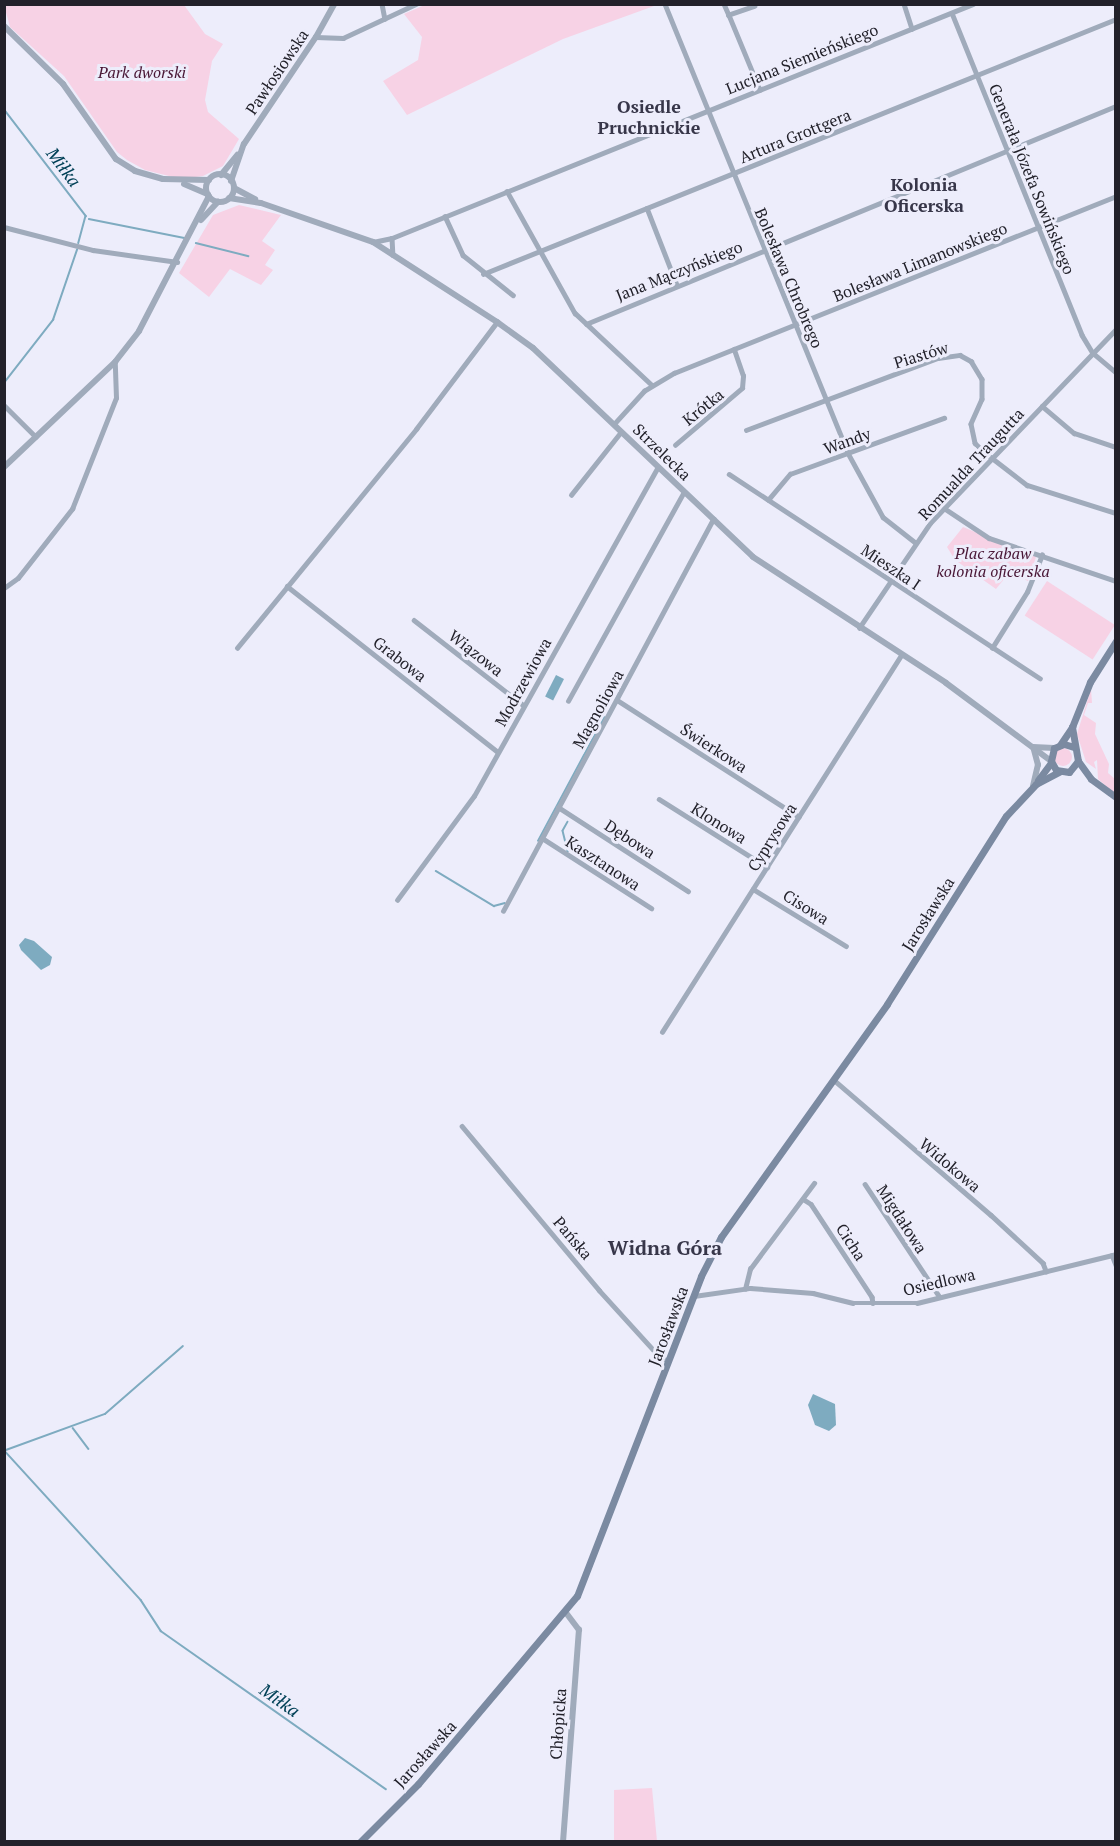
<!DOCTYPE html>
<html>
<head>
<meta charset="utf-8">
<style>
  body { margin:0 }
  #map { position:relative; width:1120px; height:1846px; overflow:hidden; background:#ededfb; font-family:"PT Serif",serif }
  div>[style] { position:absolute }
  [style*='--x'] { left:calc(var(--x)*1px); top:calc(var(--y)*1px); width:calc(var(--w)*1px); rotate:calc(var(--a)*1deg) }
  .green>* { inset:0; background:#f7d2e5; transform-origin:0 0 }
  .round { border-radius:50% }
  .water>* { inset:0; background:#7eabc0; transform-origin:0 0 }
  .stream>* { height:1.5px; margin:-0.75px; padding:0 0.75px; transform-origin:0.75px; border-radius:0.75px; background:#7eabc0 }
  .minor>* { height:4.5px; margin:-2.25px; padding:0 2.25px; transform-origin:2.25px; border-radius:2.25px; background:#a0abbb }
  .tertiary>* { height:6px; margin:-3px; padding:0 3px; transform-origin:3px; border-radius:3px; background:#a0abbb }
  .tertiary>.ring { margin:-3px; padding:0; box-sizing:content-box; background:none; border:6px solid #a0abbb; border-radius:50% }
  .secondary>* { height:7px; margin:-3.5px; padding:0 3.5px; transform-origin:3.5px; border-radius:3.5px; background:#7b8aa1 }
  span { translate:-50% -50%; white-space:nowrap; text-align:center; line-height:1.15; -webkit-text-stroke:6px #ededfb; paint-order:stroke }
  .street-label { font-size:16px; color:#22212a }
  .park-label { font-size:16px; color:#491736; font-style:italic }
  .neighbourhood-label { font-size:18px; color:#373649; font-weight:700 }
  .water-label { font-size:18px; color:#004056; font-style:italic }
  .quarter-label { font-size:20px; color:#373649; font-weight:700 }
  .frame { position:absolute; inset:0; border:6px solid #22212a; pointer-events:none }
</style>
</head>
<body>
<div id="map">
  <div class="green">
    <div style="clip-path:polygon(427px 4px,653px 4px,654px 6px,563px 39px,407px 115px,383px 81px,418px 60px,422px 37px,404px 14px)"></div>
    <div style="clip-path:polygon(4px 5px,184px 5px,205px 34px,223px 44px,212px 61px,205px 100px,208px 112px,239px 139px,223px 166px,203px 176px,181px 179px,145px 170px,127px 160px,117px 152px,64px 76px,10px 27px)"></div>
    <div style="clip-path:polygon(239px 205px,281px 215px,262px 241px,275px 250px,265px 265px,273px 270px,261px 285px,230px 269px,209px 297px,179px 273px,213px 215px)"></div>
    <div style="clip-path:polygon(963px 527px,1036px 557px,1028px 581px,1009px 573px,996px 589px,955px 560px,947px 547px)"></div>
    <div style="left:1047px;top:581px;width:81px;height:41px;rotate:33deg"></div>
    <div style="clip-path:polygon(1091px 689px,1092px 703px,1088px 703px,1084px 715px,1096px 723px,1095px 734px,1109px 764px,1108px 773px,1115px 779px,1115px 794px,1098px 779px,1097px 760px,1094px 762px,1096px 769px,1086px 762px,1077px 734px)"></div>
    <div class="round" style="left:1054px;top:748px;width:18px;height:18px"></div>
    <div style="clip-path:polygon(652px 1788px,657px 1841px,614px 1841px,614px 1790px)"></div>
  </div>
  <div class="water">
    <div style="left:556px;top:675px;width:9px;height:24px;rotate:27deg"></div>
    <div style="clip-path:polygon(25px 938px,34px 941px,52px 957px,50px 965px,41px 970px,21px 950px,19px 945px)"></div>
    <div style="clip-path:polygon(813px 1394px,835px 1404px,836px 1425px,829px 1431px,815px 1425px,808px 1405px)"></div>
  </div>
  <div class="stream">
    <div style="--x:4;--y:109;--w:135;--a:52.5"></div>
    <div style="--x:86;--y:216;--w:28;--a:105"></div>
    <div style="--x:89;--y:219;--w:97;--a:11.3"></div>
    <div style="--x:196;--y:243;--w:54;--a:14"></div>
    <div style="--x:4;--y:383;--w:80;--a:-52.1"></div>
    <div style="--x:53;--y:320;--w:74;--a:-71.1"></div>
    <div style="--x:568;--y:822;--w:10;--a:119"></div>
    <div style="--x:563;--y:831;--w:21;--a:76"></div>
    <div style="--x:538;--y:841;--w:140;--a:-61.8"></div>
    <div style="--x:436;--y:871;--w:68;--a:31.1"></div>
    <div style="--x:494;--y:906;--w:11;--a:-15"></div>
    <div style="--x:73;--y:1428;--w:26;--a:53"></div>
    <div style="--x:4;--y:1450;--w:203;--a:47.6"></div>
    <div style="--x:141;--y:1600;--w:37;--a:57"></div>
    <div style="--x:161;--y:1631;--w:275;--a:35.1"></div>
    <div style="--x:6;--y:1450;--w:105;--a:-20"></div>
    <div style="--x:105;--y:1414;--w:103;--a:-41.1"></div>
  </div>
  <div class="minor">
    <div style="--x:382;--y:4;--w:15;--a:79"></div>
    <div style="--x:665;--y:4;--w:485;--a:67.8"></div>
    <div style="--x:848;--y:453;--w:73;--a:61.3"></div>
    <div style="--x:883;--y:517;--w:42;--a:38.2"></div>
    <div style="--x:724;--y:4;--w:12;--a:66"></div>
    <div style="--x:904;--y:4;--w:26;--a:72"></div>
    <div style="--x:755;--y:6;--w:28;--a:161"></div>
    <div style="--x:729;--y:15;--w:81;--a:67.5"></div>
    <div style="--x:952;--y:13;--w:347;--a:68"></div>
    <div style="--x:1082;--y:335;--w:21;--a:59"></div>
    <div style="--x:1093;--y:353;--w:30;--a:40"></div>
    <div style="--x:316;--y:37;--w:27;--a:2"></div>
    <div style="--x:343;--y:38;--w:81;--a:-25"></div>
    <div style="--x:507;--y:191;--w:140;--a:60.9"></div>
    <div style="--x:575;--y:313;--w:105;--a:43.1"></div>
    <div style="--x:647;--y:208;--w:83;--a:68.7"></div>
    <div style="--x:445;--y:216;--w:43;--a:65.2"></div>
    <div style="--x:463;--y:255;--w:64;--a:38.7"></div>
    <div style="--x:4;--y:227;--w:92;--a:14.5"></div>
    <div style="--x:93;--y:250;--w:85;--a:8.1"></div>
    <div style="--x:392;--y:238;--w:17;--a:87"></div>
    <div style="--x:373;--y:242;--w:19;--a:-12"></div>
    <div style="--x:392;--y:238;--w:626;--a:-21.94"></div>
    <div style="--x:483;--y:274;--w:682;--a:-21.94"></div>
    <div style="--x:586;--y:324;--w:573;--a:-22.36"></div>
    <div style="--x:4;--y:405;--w:45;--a:45"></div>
    <div style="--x:1042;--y:406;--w:42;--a:40.2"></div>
    <div style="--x:1074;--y:433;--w:44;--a:18.4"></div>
    <div style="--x:614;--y:424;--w:45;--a:-47.7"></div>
    <div style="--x:644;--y:391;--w:35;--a:-31"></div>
    <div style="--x:674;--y:373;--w:476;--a:-21.8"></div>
    <div style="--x:746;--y:430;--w:205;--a:-20.6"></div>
    <div style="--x:938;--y:358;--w:22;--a:-8"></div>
    <div style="--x:960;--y:355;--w:13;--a:29"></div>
    <div style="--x:971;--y:361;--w:21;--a:59"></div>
    <div style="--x:982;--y:379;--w:20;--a:90"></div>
    <div style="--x:982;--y:399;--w:27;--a:114"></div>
    <div style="--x:971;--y:424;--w:19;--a:78"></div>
    <div style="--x:975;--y:443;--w:11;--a:45"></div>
    <div style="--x:983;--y:451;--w:56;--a:37.7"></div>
    <div style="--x:1027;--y:485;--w:93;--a:17.5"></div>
    <div style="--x:675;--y:445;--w:88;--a:-40.4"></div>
    <div style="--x:742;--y:388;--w:12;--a:-85"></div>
    <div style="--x:743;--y:376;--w:28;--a:-109"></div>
    <div style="--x:729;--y:474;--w:372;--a:33.3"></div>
    <div style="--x:571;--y:495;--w:80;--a:-51.6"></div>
    <div style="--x:768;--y:500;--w:34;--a:-50"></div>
    <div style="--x:790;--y:474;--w:164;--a:-20"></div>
    <div style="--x:944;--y:508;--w:54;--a:33.7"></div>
    <div style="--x:989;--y:538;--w:134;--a:18.7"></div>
    <div style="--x:287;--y:586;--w:268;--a:38.2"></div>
    <div style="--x:4;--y:588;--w:17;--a:-36"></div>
    <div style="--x:18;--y:578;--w:88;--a:-52"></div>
    <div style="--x:72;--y:509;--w:119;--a:-68.4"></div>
    <div style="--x:116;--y:398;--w:36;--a:-92"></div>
    <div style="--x:414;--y:620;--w:138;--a:37.9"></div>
    <div style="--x:859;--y:628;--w:127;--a:-55.9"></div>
    <div style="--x:930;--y:523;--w:269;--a:-46.2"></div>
    <div style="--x:237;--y:648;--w:283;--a:-50.7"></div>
    <div style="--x:416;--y:429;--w:134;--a:-52.9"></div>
    <div style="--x:992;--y:648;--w:66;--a:-58"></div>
    <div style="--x:1027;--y:592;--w:40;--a:-68"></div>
    <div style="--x:617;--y:700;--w:216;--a:32.7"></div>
    <div style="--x:568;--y:701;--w:239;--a:-61"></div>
    <div style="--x:659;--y:799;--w:128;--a:32.2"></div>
    <div style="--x:558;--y:807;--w:155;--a:32.9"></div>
    <div style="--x:542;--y:838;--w:130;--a:32.7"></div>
    <div style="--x:753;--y:889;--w:109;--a:31.5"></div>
    <div style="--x:397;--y:900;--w:129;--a:-53.5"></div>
    <div style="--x:474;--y:796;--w:376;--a:-60.8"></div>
    <div style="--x:503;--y:911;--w:445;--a:-61.8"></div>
    <div style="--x:662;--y:1032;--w:446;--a:-57.6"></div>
    <div style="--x:834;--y:1080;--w:207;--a:40.7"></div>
    <div style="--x:991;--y:1215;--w:71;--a:42.7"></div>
    <div style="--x:1043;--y:1263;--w:9;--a:69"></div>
    <div style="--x:462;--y:1126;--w:214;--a:50.1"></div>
    <div style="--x:599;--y:1290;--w:89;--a:47.7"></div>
    <div style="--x:659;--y:1356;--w:10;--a:29"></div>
    <div style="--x:865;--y:1184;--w:134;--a:56.5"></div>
    <div style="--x:803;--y:1199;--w:9;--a:32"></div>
    <div style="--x:811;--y:1204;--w:111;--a:56.7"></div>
    <div style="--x:872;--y:1297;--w:6;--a:81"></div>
    <div style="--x:1112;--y:1255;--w:11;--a:68"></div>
    <div style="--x:745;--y:1289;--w:21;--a:-76"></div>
    <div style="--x:750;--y:1269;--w:107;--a:-53.3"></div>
    <div style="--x:694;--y:1296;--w:57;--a:-8.1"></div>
    <div style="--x:750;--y:1288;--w:63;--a:4.5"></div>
    <div style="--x:813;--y:1293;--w:41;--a:14"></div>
    <div style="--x:853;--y:1303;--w:64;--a:0"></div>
    <div style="--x:917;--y:1303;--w:205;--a:-13.8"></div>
  </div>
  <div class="tertiary">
    <div style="--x:4;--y:26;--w:83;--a:44.5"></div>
    <div style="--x:63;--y:84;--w:92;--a:54.8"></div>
    <div style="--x:116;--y:159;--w:22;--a:32"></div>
    <div style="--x:135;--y:171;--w:29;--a:16"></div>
    <div style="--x:163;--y:179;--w:46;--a:1.2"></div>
    <div class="ring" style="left:206px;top:174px;width:22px;height:22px"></div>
    <div style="--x:221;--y:175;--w:26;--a:-51"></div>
    <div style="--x:231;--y:181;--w:39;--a:-71"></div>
    <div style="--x:244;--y:144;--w:129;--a:-56.1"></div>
    <div style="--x:316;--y:37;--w:38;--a:-61"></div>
    <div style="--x:184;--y:184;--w:26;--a:23"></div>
    <div style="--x:234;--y:188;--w:24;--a:28"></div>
    <div style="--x:229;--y:198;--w:32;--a:9"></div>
    <div style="--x:261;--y:203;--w:119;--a:19.2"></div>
    <div style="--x:373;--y:242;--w:148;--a:32.8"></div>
    <div style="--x:497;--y:322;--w:44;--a:35.8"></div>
    <div style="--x:533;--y:348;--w:303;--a:43.5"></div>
    <div style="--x:753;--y:557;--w:230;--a:33.1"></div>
    <div style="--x:946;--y:683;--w:131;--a:36.6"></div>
    <div style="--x:201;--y:220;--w:25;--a:-47"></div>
    <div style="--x:4;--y:467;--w:153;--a:-43.4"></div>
    <div style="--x:115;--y:362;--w:39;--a:-52"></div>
    <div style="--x:139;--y:331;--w:152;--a:-62.6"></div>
    <div style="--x:1033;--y:747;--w:21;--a:3"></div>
    <div style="--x:1033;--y:786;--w:22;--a:-77"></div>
    <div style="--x:1038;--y:765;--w:16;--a:-105"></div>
    <div style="--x:563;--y:1842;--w:213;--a:-85.7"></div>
    <div style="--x:579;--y:1630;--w:21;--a:-127"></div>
  </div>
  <div class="secondary">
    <div style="--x:1072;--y:727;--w:35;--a:80"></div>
    <div style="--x:1078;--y:761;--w:14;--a:129"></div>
    <div style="--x:1069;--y:772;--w:13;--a:-171"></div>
    <div style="--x:1056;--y:770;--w:10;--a:-119"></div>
    <div style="--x:1051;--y:761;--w:13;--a:-77"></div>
    <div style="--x:1054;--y:748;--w:11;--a:-22"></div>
    <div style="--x:1064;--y:744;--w:10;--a:17"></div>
    <div style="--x:1060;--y:745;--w:22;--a:-56"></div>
    <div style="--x:1072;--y:727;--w:48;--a:-68.2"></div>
    <div style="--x:1090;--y:682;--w:49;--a:-57.6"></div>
    <div style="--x:1078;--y:761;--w:22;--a:54"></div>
    <div style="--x:1091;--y:779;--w:31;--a:36"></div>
    <div style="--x:1038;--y:780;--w:21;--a:-53"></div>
    <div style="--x:360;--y:1842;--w:82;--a:-45"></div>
    <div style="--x:418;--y:1784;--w:246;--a:-49.8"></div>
    <div style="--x:577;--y:1596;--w:343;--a:-68.8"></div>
    <div style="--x:701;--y:1276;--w:44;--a:-62.9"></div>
    <div style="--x:721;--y:1237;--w:286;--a:-54.5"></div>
    <div style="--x:887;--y:1004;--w:222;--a:-57.7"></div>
    <div style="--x:1006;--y:816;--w:44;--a:-46.8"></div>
    <div style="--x:1036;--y:784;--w:27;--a:-28"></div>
  </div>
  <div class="street-label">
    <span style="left:802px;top:59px;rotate:-22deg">Lucjana Siemieńskiego</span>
    <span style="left:277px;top:72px;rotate:-56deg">Pawłosiowska</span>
    <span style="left:795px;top:136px;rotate:-22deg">Artura Grottgera</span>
    <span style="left:1032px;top:179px;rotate:68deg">Generała Józefa Sowińskiego</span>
    <span style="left:920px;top:262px;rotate:-22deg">Bolesława Limanowskiego</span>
    <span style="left:679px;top:271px;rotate:-22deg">Jana Mączyńskiego</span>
    <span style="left:789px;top:278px;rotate:67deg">Bolesława Chrobrego</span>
    <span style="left:921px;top:355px;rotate:-17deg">Piastów</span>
    <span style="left:703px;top:407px;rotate:-39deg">Krótka</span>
    <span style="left:847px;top:441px;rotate:-20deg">Wandy</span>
    <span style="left:662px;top:452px;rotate:44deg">Strzelecka</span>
    <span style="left:971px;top:464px;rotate:-47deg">Romualda Traugutta</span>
    <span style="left:891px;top:567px;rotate:34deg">Mieszka I</span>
    <span style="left:476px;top:653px;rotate:38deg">Wiązowa</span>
    <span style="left:400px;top:659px;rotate:38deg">Grabowa</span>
    <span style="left:523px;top:682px;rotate:-61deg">Modrzewiowa</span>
    <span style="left:598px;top:709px;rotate:-61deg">Magnoliowa</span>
    <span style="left:714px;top:748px;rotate:33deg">Świerkowa</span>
    <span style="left:719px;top:823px;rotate:32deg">Klonowa</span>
    <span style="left:772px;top:837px;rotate:-58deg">Cyprysowa</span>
    <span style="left:630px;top:839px;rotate:33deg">Dębowa</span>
    <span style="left:603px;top:863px;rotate:33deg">Kasztanowa</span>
    <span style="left:806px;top:907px;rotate:32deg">Cisowa</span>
    <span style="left:928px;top:914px;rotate:-58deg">Jarosławska</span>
    <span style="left:950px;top:1165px;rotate:40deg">Widokowa</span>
    <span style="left:902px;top:1219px;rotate:57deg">Migdałowa</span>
    <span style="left:573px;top:1238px;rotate:50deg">Pańska</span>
    <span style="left:851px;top:1242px;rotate:57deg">Cicha</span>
    <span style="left:939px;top:1282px;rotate:-13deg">Osiedlowa</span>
    <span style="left:668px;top:1326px;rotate:-69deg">Jarosławska</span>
    <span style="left:558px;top:1724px;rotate:-86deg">Chłopicka</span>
    <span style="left:425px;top:1754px;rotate:-48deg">Jarosławska</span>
  </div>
  <div class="park-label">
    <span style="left:142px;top:72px">Park dworski</span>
    <span style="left:993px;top:562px">Plac zabaw<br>kolonia oficerska</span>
  </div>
  <div class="neighbourhood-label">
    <span style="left:649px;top:117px">Osiedle<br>Pruchnickie</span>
    <span style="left:924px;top:195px">Kolonia<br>Oficerska</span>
  </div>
  <div class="water-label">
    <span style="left:64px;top:167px;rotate:53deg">Miłka</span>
    <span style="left:280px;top:1700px;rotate:35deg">Miłka</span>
  </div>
  <div class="quarter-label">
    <span style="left:665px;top:1247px">Widna Góra</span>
  </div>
  <div class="frame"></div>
</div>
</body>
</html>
